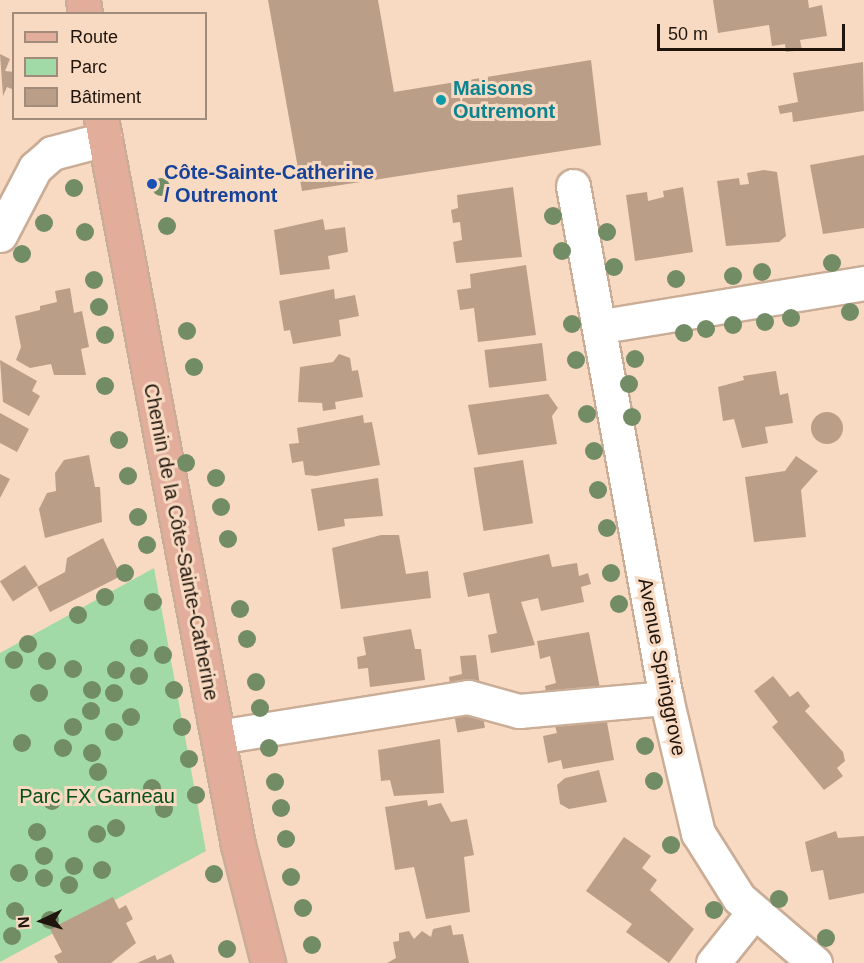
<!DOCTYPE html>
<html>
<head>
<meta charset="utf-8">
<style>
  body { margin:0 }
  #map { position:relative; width:864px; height:963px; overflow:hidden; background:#f8dac2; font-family:Arial,sans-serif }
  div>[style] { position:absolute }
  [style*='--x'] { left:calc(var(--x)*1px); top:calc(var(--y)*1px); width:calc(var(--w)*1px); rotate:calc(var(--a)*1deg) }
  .green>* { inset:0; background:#a1daa6 }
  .building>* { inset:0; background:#bb9e88; transform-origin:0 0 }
  .round { border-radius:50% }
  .roads { filter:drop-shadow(2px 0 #caad97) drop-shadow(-2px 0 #caad97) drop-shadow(0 2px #caad97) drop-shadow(0 -2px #caad97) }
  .minor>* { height:33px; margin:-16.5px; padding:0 16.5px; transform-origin:16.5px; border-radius:16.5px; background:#fff }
  .major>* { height:33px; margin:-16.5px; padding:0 16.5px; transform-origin:16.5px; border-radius:16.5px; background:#e2ad9a }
  .trees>* { width:18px; height:18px; margin:-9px; border-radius:50%; background:#728c65 }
  .dots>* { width:16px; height:16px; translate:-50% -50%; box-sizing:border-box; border:3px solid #f8dac2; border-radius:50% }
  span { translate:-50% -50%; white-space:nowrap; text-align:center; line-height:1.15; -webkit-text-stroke:6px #f8dac2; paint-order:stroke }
  .culture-label { font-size:20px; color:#0d838f; font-weight:700 }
  .left { translate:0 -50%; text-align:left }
  .transit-label { font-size:20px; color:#164399; font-weight:700 }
  .street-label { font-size:20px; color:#1f150d }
  .park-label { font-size:20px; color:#054d19 }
  .legend { position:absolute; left:12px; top:12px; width:195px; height:108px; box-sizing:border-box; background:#f8dac2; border:2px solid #a18b7a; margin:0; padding:8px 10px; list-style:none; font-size:18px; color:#1f150d }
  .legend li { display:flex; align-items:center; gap:12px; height:30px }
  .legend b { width:30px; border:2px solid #a18b7a }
  .north { position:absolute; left:12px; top:891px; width:60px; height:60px; -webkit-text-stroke:4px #f8dac2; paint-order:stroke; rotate:266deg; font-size:16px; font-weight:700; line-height:24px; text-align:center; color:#1f150d }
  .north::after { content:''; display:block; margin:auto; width:21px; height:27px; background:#1f150d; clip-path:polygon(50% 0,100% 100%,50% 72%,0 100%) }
  .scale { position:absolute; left:657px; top:24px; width:188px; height:27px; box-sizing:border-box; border:3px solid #1f150d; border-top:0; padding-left:8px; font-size:18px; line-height:21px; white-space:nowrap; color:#1f150d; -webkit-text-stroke:4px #f8dac2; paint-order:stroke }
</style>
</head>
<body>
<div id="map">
  <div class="green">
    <div style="clip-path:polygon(154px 568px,206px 851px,0 962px,0 653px)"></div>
  </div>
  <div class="building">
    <div style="clip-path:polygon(268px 0,378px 0,394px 92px,591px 60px,601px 145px,302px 191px)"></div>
    <div style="clip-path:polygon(713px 0,808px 0,809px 8px,822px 5px,827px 36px,800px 40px,802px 50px,786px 52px,785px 44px,772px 46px,769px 25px,718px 33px)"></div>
    <div style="clip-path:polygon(0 54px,10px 59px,5px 71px,14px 72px,14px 90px,7px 87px,3px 96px)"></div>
    <div style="clip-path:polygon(863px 62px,864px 111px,793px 122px,792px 112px,780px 114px,778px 106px,798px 102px,793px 73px)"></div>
    <div style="clip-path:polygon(864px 155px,864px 228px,823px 234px,810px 165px)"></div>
    <div style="clip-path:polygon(764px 170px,777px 172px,786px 236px,779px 242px,726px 246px,717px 181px,739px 178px,740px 185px,749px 184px,747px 173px)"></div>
    <div style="clip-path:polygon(513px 187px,522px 257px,456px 263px,453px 242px,462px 240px,460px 222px,453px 223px,451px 210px,458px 208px,457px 195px)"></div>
    <div style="clip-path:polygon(683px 187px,693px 252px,635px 261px,626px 195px,647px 192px,648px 201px,664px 197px,663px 191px)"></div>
    <div style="clip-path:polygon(323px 219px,325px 230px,345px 227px,348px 252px,328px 256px,330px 269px,280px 275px,274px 230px)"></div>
    <div style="clip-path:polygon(526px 265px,536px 335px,478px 342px,474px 308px,460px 310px,457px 290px,471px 288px,470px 274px)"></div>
    <div style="clip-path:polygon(70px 288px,74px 313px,82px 311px,89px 347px,81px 349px,86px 375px,54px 375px,51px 364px,30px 368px,16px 360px,21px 347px,15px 316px,40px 310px,40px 306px,57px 302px,55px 291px)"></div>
    <div style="clip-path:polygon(334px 289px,335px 299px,355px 295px,359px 316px,339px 320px,341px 336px,293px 344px,290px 330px,284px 331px,279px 301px)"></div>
    <div style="left:542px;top:343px;width:38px;height:58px;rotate:83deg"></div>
    <div style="clip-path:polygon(339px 354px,350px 358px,352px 371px,358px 370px,363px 397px,335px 402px,336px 409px,323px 411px,322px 403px,298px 402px,300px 367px,333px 362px)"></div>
    <div style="clip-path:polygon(0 360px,37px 381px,32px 391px,40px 396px,29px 416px,3px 402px)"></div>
    <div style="clip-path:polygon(776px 371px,780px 395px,788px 393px,793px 423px,765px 427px,768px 443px,742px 448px,734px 419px,723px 421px,718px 387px,744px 380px,743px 376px)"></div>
    <div style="clip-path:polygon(548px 394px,558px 408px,552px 416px,557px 444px,478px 455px,468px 405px)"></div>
    <div class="round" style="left:811px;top:412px;width:32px;height:32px"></div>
    <div style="clip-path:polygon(0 413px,29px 429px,17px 452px,0 443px)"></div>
    <div style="clip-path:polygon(363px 415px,364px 423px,372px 422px,380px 465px,316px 476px,305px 475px,303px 461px,292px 463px,289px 444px,299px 443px,297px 428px)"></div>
    <div style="clip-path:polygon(89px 455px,95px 487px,100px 487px,102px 522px,45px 538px,39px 509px,47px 493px,56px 491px,55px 473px,64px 460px)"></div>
    <div style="clip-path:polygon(796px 456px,818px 471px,801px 490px,806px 537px,754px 542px,745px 477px,785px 471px)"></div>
    <div style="left:523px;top:460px;width:64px;height:50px;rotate:81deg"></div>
    <div style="clip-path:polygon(0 474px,10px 479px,0 498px)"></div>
    <div style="clip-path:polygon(378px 478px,383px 516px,344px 519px,345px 526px,318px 531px,311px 489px)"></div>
    <div style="clip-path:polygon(381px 535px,399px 535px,406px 574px,428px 571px,431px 598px,341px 609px,332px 548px)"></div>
    <div style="clip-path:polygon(103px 538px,121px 576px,50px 612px,37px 587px,65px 572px,67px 558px)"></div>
    <div style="clip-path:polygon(549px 554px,552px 567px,577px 563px,579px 576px,588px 573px,591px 584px,581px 587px,584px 602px,541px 611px,538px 598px,521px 602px,535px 645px,491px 653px,488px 635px,497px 633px,489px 593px,468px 597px,463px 573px)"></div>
    <div style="left:25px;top:565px;width:24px;height:30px;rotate:57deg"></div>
    <div style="clip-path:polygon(411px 629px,415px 649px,421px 649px,425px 680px,370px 687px,368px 668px,358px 669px,357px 657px,366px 655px,363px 637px)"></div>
    <div style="clip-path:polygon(589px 632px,601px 693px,548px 704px,545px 686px,556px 683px,550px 656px,540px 659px,537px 641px)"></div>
    <div style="clip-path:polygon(476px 655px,480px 687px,451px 691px,449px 677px,462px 674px,460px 656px)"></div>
    <div style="clip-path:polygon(773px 676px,790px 697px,798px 691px,810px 706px,805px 711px,843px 752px,845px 761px,837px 768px,843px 776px,824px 790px,772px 727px,778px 722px,754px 691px)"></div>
    <div style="left:482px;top:711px;width:17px;height:28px;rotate:80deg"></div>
    <div style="clip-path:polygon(606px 717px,614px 760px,563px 769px,561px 760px,548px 763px,543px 736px,557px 733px,555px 726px)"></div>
    <div style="clip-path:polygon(440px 739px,444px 793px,394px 796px,390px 780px,381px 781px,378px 750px)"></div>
    <div style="clip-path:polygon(599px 770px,607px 802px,569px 809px,560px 804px,557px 785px,565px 778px)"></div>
    <div style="clip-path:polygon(427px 800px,428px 806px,441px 803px,451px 822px,467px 819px,474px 855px,464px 857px,470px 912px,426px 919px,414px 867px,395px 870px,385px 807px)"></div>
    <div style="clip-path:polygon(836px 831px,838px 838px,864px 836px,864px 893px,829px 900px,823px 870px,811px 872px,805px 842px)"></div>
    <div style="clip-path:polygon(624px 837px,651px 856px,642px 868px,657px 880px,650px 890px,694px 929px,669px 963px,626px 932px,632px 924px,586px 891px)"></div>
    <div style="clip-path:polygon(113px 897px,119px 909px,126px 905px,133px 919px,126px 923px,136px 943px,111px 963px,58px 963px,54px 956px,62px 952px,50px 929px)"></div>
    <div style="clip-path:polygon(451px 925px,453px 935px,463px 934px,469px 963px,387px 963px,396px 958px,393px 942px,399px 941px,399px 933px,409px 931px,414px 939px,422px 931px,431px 937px,433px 929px)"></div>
    <div style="clip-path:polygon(171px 954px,175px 963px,137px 963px,155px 955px,157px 960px)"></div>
  </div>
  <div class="roads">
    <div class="minor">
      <div style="--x:573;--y:186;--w:520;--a:79.71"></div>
      <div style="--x:666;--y:698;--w:139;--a:76.7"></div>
      <div style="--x:698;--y:833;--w:77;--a:57.8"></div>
      <div style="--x:739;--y:898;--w:100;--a:40.5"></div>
      <div style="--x:0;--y:235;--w:76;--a:-62.4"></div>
      <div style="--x:35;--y:168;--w:23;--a:-41"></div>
      <div style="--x:52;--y:153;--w:55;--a:-14.8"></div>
      <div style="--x:602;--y:326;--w:266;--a:-9.3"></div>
      <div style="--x:218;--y:737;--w:253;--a:-9.1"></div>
      <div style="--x:468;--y:697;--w:53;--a:15.4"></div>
      <div style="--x:519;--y:711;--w:148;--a:-5.1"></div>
      <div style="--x:713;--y:963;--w:64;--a:-51.3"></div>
    </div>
    <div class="major">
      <div style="--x:83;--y:0;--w:14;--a:82"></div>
      <div style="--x:101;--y:118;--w:740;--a:79.33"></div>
      <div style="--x:238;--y:845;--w:122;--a:75.7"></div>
    </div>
  </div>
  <div class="trees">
    <div style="left:161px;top:187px"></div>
    <div style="left:74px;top:188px"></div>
    <div style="left:553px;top:216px"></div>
    <div style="left:44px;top:223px"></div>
    <div style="left:167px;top:226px"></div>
    <div style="left:85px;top:232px"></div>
    <div style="left:607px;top:232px"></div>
    <div style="left:562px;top:251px"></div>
    <div style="left:22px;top:254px"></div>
    <div style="left:832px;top:263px"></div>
    <div style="left:614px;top:267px"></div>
    <div style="left:762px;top:272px"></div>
    <div style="left:733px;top:276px"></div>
    <div style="left:676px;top:279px"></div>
    <div style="left:94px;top:280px"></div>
    <div style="left:99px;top:307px"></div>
    <div style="left:850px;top:312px"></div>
    <div style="left:791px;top:318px"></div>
    <div style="left:765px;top:322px"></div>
    <div style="left:572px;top:324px"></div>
    <div style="left:733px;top:325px"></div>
    <div style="left:706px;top:329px"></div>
    <div style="left:187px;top:331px"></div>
    <div style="left:684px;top:333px"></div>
    <div style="left:105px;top:335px"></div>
    <div style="left:635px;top:359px"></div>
    <div style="left:576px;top:360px"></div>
    <div style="left:194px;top:367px"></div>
    <div style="left:629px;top:384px"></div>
    <div style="left:105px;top:386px"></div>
    <div style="left:587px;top:414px"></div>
    <div style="left:632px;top:417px"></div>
    <div style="left:119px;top:440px"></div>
    <div style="left:594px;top:451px"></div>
    <div style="left:186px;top:463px"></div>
    <div style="left:128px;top:476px"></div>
    <div style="left:216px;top:478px"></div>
    <div style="left:598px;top:490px"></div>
    <div style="left:221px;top:507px"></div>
    <div style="left:138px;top:517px"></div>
    <div style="left:607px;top:528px"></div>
    <div style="left:228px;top:539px"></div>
    <div style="left:147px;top:545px"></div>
    <div style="left:125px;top:573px"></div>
    <div style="left:611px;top:573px"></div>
    <div style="left:105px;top:597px"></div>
    <div style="left:153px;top:602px"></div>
    <div style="left:619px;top:604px"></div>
    <div style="left:240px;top:609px"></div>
    <div style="left:78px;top:615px"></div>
    <div style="left:247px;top:639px"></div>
    <div style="left:28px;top:644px"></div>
    <div style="left:139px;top:648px"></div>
    <div style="left:163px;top:655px"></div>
    <div style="left:14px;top:660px"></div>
    <div style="left:47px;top:661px"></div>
    <div style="left:73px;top:669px"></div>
    <div style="left:116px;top:670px"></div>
    <div style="left:139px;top:676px"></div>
    <div style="left:256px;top:682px"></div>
    <div style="left:92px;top:690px"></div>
    <div style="left:174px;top:690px"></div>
    <div style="left:39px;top:693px"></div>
    <div style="left:114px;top:693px"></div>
    <div style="left:260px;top:708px"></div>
    <div style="left:91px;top:711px"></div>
    <div style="left:131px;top:717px"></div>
    <div style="left:73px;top:727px"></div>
    <div style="left:182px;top:727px"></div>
    <div style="left:114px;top:732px"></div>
    <div style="left:22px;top:743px"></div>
    <div style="left:645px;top:746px"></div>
    <div style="left:63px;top:748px"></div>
    <div style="left:269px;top:748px"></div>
    <div style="left:92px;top:753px"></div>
    <div style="left:189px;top:759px"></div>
    <div style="left:98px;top:772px"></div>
    <div style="left:654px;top:781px"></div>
    <div style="left:275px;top:782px"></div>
    <div style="left:152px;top:788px"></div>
    <div style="left:196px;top:795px"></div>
    <div style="left:52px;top:801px"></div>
    <div style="left:281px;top:808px"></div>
    <div style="left:164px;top:809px"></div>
    <div style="left:116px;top:828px"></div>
    <div style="left:37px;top:832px"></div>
    <div style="left:97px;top:834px"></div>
    <div style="left:286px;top:839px"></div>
    <div style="left:671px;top:845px"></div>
    <div style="left:44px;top:856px"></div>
    <div style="left:74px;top:866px"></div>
    <div style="left:102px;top:870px"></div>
    <div style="left:19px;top:873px"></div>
    <div style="left:214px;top:874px"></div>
    <div style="left:291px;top:877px"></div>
    <div style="left:44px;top:878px"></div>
    <div style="left:69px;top:885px"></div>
    <div style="left:779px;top:899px"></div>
    <div style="left:303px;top:908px"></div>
    <div style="left:714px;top:910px"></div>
    <div style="left:15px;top:911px"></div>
    <div style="left:50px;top:920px"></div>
    <div style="left:12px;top:936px"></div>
    <div style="left:826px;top:938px"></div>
    <div style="left:312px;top:945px"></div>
    <div style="left:227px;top:949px"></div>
  </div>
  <div class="dots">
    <div style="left:441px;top:100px;background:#0f9aa8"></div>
    <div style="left:152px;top:184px;background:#1a4fb4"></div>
  </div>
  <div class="culture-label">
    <span class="left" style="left:453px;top:100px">Maisons<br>Outremont</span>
  </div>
  <div class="transit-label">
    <span class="left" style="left:164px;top:184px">Côte-Sainte-Catherine<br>/ Outremont</span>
  </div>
  <div class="street-label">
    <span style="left:181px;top:542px;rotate:79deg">Chemin de la Côte-Sainte-Catherine</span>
    <span style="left:662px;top:667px;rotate:79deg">Avenue Springgrove</span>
  </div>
  <div class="park-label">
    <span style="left:97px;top:796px">Parc FX Garneau</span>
  </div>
  <ul class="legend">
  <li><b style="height:8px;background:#e2ad9a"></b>Route</li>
  <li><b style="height:16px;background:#a1daa6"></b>Parc</li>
  <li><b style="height:16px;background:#bb9e88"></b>Bâtiment</li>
  </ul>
  <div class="north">N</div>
  <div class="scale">50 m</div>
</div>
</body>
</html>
